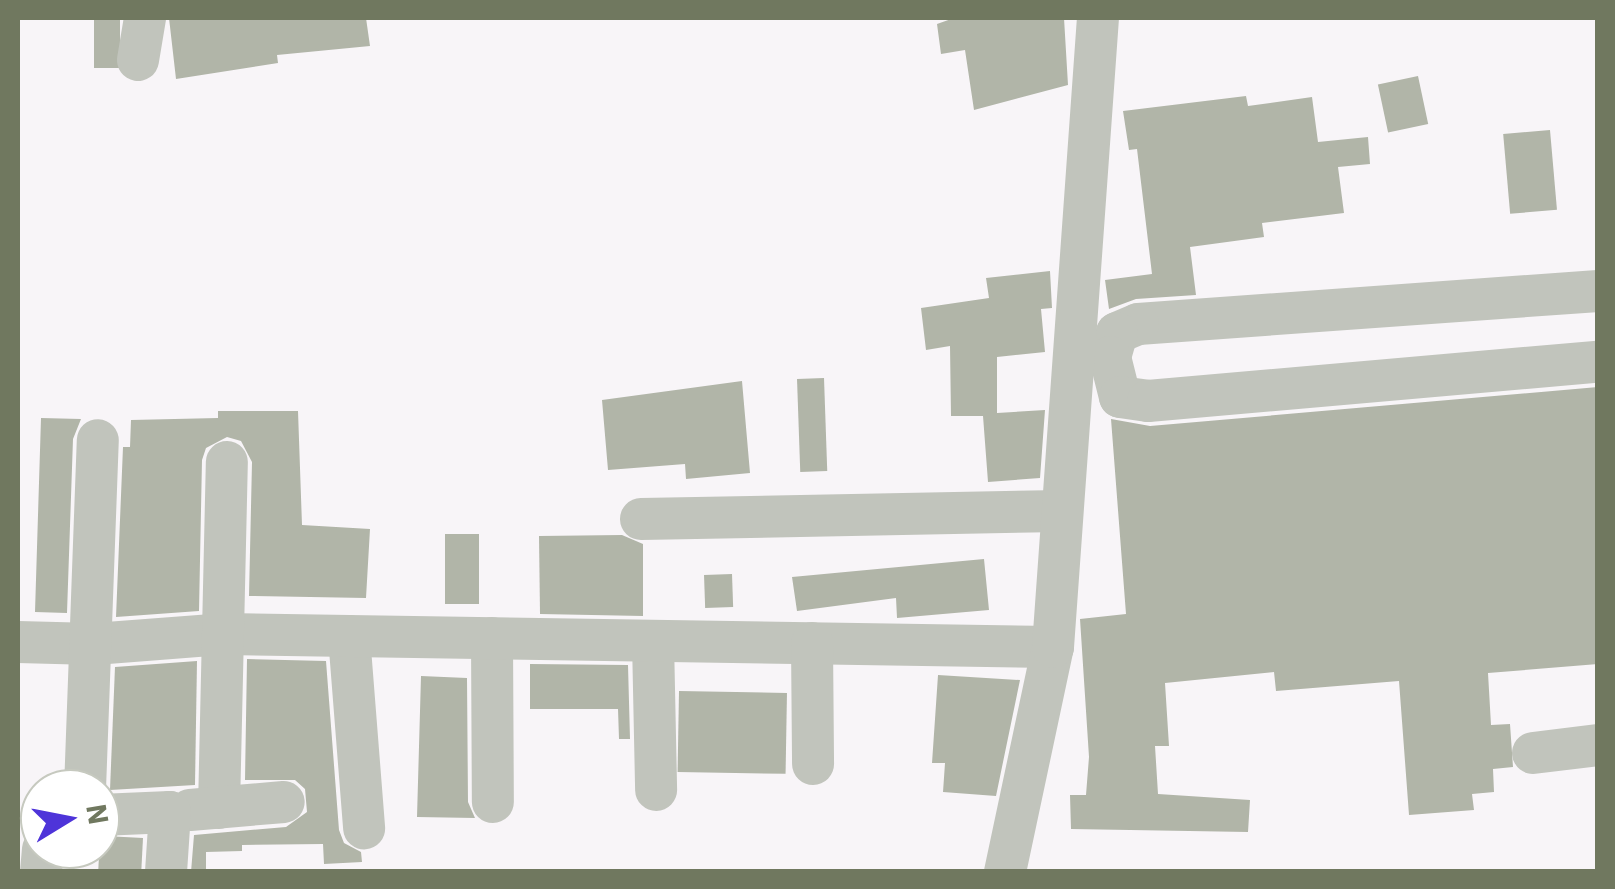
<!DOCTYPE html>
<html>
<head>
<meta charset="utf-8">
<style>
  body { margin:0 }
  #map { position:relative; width:1615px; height:889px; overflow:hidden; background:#f8f5f8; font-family:"IBM Plex Sans",sans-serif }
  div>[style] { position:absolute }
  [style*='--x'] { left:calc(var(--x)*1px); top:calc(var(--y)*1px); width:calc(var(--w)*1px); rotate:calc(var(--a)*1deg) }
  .building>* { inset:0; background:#b1b5a8; transform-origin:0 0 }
  .minor>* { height:42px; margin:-21px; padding:0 21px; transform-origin:21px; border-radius:21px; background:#c1c4bc }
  span { translate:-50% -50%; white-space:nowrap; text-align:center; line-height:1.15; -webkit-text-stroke:10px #fff; paint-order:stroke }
  .frame { position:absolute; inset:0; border:20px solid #70785f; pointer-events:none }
  .north { position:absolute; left:20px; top:769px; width:100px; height:100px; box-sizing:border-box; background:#fff; border:2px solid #c6c9bf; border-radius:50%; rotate:80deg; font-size:28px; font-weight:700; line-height:40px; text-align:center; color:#70785f }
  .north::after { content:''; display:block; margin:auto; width:35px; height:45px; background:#4e34d9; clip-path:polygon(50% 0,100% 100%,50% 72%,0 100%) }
</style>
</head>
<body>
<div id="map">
  <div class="building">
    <div style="left:94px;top:18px;width:26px;height:50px"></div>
    <div style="clip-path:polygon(169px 18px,366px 18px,370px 46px,277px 55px,278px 63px,176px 79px)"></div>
    <div style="clip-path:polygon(954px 18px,1064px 18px,1068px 85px,974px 110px,965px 50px,941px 54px,937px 24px)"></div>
    <div style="left:1418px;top:76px;width:49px;height:41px;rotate:78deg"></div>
    <div style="clip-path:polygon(1246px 96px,1248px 106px,1312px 97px,1318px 142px,1368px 137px,1370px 164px,1338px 167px,1344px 213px,1262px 223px,1264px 237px,1190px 247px,1196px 295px,1136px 299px,1109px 309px,1105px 280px,1152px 274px,1137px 149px,1129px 150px,1123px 111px)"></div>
    <div style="left:1550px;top:130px;width:80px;height:47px;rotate:85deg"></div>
    <div style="clip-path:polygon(1050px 271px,1052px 308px,1041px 309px,1045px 352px,997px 357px,997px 413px,1045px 410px,1040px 478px,988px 482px,983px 416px,951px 416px,950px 346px,926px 350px,921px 308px,989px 298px,986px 278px)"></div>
    <div style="left:824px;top:378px;width:93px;height:27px;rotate:88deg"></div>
    <div style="clip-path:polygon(742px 381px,750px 473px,686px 479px,685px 464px,608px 470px,602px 400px)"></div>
    <div style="clip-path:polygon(1598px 387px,1598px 664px,1488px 673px,1491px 725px,1510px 724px,1513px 767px,1493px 769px,1494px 792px,1472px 794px,1474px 810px,1409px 815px,1399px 681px,1276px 691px,1274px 672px,1165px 683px,1169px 746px,1155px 746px,1158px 794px,1250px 800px,1248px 832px,1071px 829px,1070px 795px,1086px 795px,1089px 757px,1080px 619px,1126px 614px,1111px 419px,1150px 426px)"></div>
    <div style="clip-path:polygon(218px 411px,298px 411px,302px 525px,370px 529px,366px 598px,249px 596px,252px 462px,241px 441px,227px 437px,206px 448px,202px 460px,199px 611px,116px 617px,123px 447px,130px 447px,131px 420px,218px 418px)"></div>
    <div style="clip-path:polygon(41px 418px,81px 419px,73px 439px,67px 613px,35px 612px)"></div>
    <div style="left:445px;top:534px;width:34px;height:70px"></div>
    <div style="clip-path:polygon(622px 535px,643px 544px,643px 616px,540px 614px,539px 536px)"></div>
    <div style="clip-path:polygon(984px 559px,989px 610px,897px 618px,896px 598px,797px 611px,792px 577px)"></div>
    <div style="left:732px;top:574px;width:33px;height:28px;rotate:88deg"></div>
    <div style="clip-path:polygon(247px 659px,326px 661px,339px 830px,344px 843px,361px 852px,362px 862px,324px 864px,323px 844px,242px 845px,242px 851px,206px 852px,206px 872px,191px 872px,194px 835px,286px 827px,307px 812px,305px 789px,295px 780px,245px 780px)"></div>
    <div style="clip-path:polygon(197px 661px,195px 785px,110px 790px,115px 667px)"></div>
    <div style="clip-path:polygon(530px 664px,628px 665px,630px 739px,619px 739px,618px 709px,530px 709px)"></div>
    <div style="clip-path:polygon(938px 675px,1020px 680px,996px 796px,943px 792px,945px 763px,932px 763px)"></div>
    <div style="clip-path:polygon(421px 676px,467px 678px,468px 802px,475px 818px,417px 817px)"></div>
    <div style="left:679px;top:691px;width:108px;height:81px;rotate:1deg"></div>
    <div style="left:143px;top:838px;width:34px;height:43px;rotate:93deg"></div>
  </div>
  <div class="minor">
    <div style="--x:138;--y:60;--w:43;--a:-80.5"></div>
    <div style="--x:1598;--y:291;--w:461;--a:175.9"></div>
    <div style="--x:1138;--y:324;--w:23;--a:157"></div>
    <div style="--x:1117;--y:333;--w:25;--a:106"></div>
    <div style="--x:1110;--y:357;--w:41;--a:76"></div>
    <div style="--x:1120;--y:397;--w:28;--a:8"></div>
    <div style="--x:1148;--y:401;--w:452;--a:-5"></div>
    <div style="--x:641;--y:519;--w:421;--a:-1.1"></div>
    <div style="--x:349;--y:636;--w:193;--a:85.5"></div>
    <div style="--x:492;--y:638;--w:164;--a:89.7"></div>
    <div style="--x:653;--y:641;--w:149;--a:88.8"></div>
    <div style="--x:18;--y:642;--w:76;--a:1.5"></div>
    <div style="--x:94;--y:644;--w:129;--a:-4.4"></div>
    <div style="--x:223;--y:634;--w:830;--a:0.9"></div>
    <div style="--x:812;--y:643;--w:121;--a:89.5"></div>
    <div style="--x:1533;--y:753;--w:65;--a:-7"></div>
    <div style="--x:85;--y:789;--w:349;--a:-87.9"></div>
    <div style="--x:219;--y:808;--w:346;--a:-88.7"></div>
    <div style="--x:190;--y:810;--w:94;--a:-4.9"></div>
    <div style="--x:100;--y:815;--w:70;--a:-2.5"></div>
    <div style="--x:170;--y:812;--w:60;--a:93.8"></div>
    <div style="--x:41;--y:872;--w:23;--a:-85"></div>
    <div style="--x:1005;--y:872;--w:230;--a:-78"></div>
    <div style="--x:1053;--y:647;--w:631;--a:-85.91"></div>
  </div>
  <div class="frame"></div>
  <div class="north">N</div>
</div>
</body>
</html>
